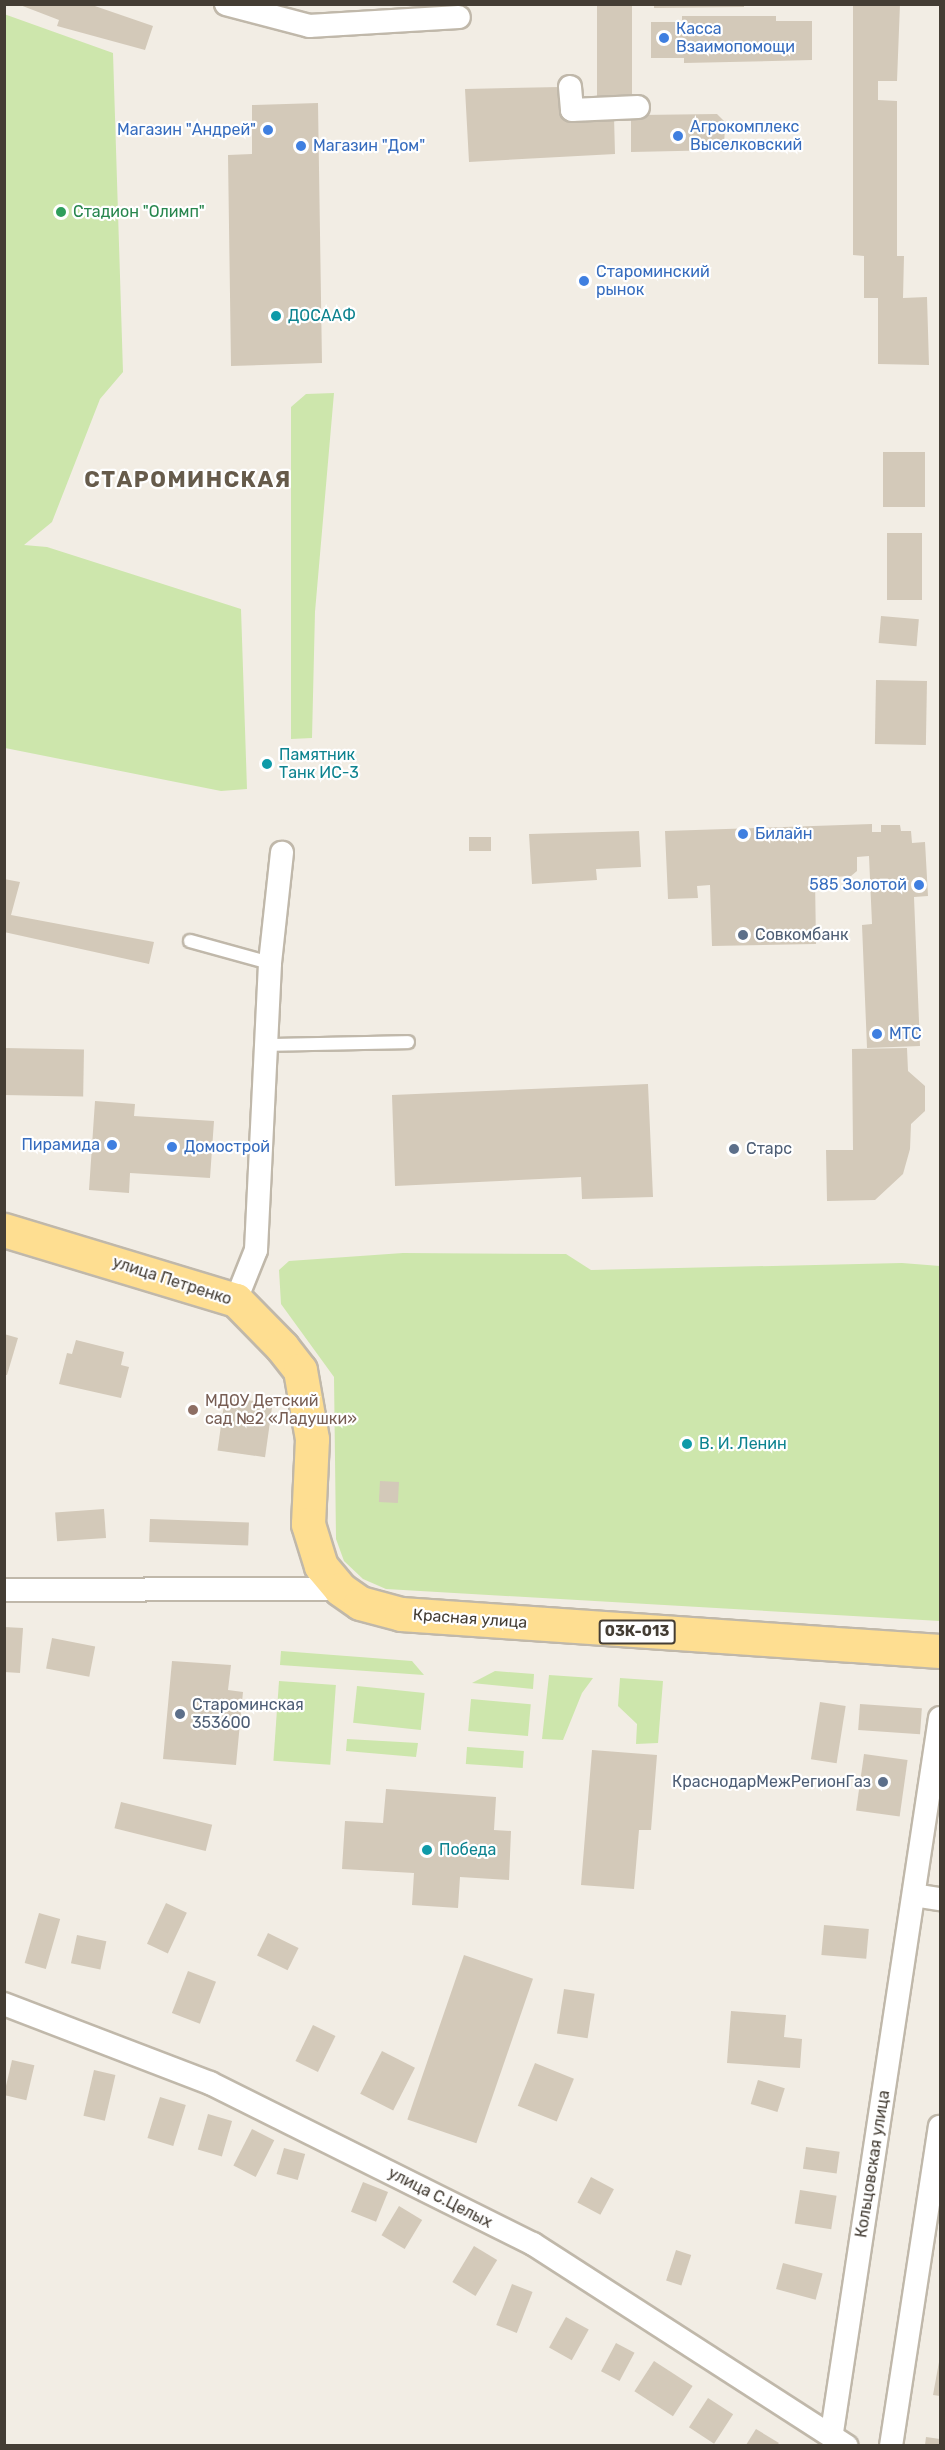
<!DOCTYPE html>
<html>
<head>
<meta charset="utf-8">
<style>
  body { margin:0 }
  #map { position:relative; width:945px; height:2450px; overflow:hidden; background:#f2ede4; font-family:Rubik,sans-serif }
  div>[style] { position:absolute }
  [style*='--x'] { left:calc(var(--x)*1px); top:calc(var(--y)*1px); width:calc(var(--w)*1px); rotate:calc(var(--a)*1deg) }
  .green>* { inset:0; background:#cde6ac; transform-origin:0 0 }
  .building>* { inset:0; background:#d3c9b9; transform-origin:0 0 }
  .roads { filter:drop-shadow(2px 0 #c0b8aa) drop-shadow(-2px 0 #c0b8aa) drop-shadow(0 2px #c0b8aa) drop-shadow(0 -2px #c0b8aa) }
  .lane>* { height:12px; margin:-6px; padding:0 6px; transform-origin:6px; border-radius:6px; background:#fff }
  .street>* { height:22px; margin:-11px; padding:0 11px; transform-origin:11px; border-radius:11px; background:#fff }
  .primary>* { height:33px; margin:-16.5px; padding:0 16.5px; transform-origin:16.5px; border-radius:16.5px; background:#fede91 }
  .dots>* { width:16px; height:16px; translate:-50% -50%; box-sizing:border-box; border:3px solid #fff; border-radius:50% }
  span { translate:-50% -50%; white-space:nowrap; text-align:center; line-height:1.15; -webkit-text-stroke:4.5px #fff; paint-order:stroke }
  .shield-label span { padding:2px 4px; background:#fff; border:2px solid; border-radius:4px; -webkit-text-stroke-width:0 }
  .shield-label { font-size:15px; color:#443d34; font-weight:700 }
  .shop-label { font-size:16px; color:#366cbe }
  .left { translate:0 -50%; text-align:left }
  .right { translate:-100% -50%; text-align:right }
  .leisure-label { font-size:16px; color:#27864d }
  .culture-label { font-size:16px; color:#0d838f }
  .service-label { font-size:16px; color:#4e5e75 }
  .street-label { font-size:16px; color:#443d34 }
  .education-label { font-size:16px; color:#785e54 }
  .district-label { font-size:22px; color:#665b4b; font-weight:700; letter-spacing:1.5px }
  .frame { position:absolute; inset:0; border:6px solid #443d34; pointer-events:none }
</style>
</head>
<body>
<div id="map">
  <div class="green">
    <div style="clip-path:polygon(4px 14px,113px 53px,123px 372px,100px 399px,52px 522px,24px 545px,47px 547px,241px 609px,247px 789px,221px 791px,5px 748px)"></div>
    <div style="clip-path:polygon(334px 393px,315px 612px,312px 738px,291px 739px,291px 407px,306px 394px)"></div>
    <div style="clip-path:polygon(403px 1253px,566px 1254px,591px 1270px,902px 1263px,940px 1266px,940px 1621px,386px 1589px,363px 1579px,344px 1561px,336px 1539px,334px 1377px,281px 1304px,279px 1270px,289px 1261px)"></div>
    <div style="clip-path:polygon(281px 1651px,412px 1661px,424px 1675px,280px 1665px)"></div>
    <div style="clip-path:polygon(495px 1671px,534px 1674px,533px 1689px,472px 1683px)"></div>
    <div style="clip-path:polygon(549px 1675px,593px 1678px,582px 1693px,563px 1740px,542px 1739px)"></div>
    <div style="clip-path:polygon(620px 1678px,663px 1681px,658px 1743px,636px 1744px,637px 1724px,618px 1706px)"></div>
    <div style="left:279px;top:1681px;width:57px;height:80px;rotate:4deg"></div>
    <div style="left:357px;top:1686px;width:68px;height:37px;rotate:6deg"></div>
    <div style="left:471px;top:1699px;width:60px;height:32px;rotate:5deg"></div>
    <div style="clip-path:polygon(347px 1739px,418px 1743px,416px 1757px,346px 1751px)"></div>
    <div style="left:467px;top:1747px;width:57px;height:17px;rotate:4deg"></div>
  </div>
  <div class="building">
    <div style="clip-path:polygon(89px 4px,153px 26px,145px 50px,57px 26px,59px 20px,20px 5px)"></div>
    <div style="left:597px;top:4px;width:35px;height:99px"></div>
    <div style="clip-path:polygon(654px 4px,744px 4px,744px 7px,654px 8px)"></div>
    <div style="clip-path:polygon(853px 4px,900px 4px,897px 81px,878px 81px,878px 100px,897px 101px,897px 256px,904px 256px,903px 298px,927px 297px,929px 365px,878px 364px,878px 298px,864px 298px,864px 256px,853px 255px)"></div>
    <div style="clip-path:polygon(682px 16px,776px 16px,776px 21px,812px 21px,812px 60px,684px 63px,684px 58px,651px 58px,651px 22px,682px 22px)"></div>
    <div style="clip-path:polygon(561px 87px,562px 118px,614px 116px,615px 154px,469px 162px,465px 89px)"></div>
    <div style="clip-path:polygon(318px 103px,322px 363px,231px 366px,228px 155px,252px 154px,252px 105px)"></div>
    <div style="clip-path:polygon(717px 114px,725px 122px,724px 150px,631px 152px,631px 120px,640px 115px)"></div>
    <div style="left:883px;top:452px;width:42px;height:55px"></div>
    <div style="left:887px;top:533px;width:35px;height:67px"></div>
    <div style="left:881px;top:616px;width:38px;height:27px;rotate:5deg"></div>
    <div style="left:876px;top:680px;width:51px;height:64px;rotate:1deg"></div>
    <div style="clip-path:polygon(872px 824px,872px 832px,881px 832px,881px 825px,900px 825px,901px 831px,911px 831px,912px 843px,925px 842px,928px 896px,914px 897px,920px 1046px,867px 1048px,862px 925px,872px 924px,869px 856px,857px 857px,857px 871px,851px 876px,815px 878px,816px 944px,712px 946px,710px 885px,697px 886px,698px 898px,668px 899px,665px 831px)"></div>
    <div style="clip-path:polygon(639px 831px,641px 867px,596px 869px,597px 880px,532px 884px,529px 834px)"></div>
    <div style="left:491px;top:837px;width:14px;height:22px;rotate:90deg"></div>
    <div style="clip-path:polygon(4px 879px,20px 882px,11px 915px,154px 942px,149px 964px,4px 932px)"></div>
    <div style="left:4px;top:1048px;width:80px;height:47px;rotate:1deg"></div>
    <div style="clip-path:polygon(907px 1048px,908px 1071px,925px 1086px,925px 1111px,911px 1124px,910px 1149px,903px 1174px,875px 1200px,827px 1201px,826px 1150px,853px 1150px,852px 1049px)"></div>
    <div style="clip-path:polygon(648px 1084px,653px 1197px,582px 1199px,581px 1177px,395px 1186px,392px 1095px)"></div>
    <div style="clip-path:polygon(95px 1101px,135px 1104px,134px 1116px,214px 1121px,210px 1178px,130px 1173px,129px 1193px,89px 1190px)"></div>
    <div style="clip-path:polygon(4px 1334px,18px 1338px,7px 1375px,4px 1375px)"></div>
    <div style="clip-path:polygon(76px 1340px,124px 1352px,121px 1365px,129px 1367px,121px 1398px,59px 1384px,67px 1353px,72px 1354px)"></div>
    <div style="left:225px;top:1397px;width:48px;height:54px;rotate:8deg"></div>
    <div style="left:380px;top:1481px;width:19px;height:21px;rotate:3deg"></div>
    <div style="left:104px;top:1509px;width:29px;height:49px;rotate:86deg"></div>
    <div style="left:150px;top:1519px;width:99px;height:23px;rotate:2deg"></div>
    <div style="clip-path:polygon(4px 1627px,23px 1628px,20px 1673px,4px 1672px)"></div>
    <div style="left:52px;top:1638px;width:44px;height:31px;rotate:11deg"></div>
    <div style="clip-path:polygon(172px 1661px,231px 1665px,228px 1690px,243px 1692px,236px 1765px,163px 1759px)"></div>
    <div style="left:820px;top:1702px;width:26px;height:58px;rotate:9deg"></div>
    <div style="left:860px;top:1704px;width:62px;height:26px;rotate:4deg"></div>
    <div style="clip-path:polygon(592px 1750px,657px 1755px,651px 1830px,639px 1830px,634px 1889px,581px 1885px)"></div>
    <div style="left:864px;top:1754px;width:44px;height:57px;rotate:8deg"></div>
    <div style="clip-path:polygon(386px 1789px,496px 1797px,494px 1830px,511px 1831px,509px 1880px,460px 1877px,458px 1908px,412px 1905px,414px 1873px,342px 1869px,345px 1821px,383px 1823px)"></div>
    <div style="left:121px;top:1802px;width:94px;height:27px;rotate:14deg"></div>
    <div style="left:166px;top:1903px;width:23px;height:45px;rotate:25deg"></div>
    <div style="left:39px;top:1913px;width:22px;height:52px;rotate:16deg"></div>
    <div style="left:824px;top:1925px;width:45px;height:30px;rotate:5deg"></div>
    <div style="left:268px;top:1933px;width:34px;height:25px;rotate:26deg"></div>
    <div style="left:77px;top:1935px;width:30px;height:29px;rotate:12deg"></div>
    <div style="left:464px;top:1955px;width:73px;height:174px;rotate:19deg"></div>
    <div style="left:188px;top:1971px;width:30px;height:45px;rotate:21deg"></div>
    <div style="left:564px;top:1989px;width:31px;height:45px;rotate:9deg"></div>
    <div style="clip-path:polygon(731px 2011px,786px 2015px,784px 2037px,802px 2039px,800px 2068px,727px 2063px)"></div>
    <div style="left:313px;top:2025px;width:25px;height:40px;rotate:26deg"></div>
    <div style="left:382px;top:2051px;width:37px;height:48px;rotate:27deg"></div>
    <div style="left:12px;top:2060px;width:23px;height:36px;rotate:13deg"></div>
    <div style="left:535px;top:2063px;width:42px;height:46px;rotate:22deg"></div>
    <div style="left:94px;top:2070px;width:22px;height:47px;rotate:13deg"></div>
    <div style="left:758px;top:2080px;width:28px;height:25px;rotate:17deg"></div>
    <div style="left:160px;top:2097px;width:27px;height:43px;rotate:17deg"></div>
    <div style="left:208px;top:2114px;width:25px;height:37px;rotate:16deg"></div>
    <div style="left:252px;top:2129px;width:25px;height:41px;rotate:27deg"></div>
    <div style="left:806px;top:2147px;width:34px;height:22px;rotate:8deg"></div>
    <div style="left:284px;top:2148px;width:22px;height:27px;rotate:16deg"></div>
    <div style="left:591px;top:2177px;width:26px;height:29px;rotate:28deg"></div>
    <div style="left:363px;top:2182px;width:27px;height:32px;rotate:22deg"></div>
    <div style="left:800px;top:2190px;width:37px;height:34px;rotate:9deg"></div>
    <div style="left:399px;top:2206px;width:27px;height:34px;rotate:31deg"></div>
    <div style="left:474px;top:2246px;width:27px;height:42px;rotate:31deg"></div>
    <div style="left:676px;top:2250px;width:16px;height:32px;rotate:18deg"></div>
    <div style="left:783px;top:2263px;width:41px;height:27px;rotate:15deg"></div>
    <div style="left:512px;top:2284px;width:22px;height:44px;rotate:21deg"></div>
    <div style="left:566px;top:2317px;width:26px;height:35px;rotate:29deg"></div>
    <div style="left:616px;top:2343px;width:21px;height:32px;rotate:28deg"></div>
    <div style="left:654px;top:2361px;width:46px;height:36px;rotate:33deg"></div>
    <div style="clip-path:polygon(939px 2362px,940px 2362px,940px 2396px,933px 2395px)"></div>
    <div style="left:708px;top:2398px;width:30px;height:35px;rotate:33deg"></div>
    <div style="clip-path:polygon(756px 2429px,779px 2443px,777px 2445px,746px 2445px)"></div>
    <div style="clip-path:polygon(926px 2437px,940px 2439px,940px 2445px,925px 2445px)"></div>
  </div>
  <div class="roads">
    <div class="lane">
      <div style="--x:190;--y:941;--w:83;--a:15.4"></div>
      <div style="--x:267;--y:1045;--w:141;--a:-1.2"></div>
    </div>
    <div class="street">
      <div style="--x:226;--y:4;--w:86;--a:14.8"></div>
      <div style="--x:309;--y:26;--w:150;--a:-3.4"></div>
      <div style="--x:570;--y:87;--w:23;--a:85"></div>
      <div style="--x:572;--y:110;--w:66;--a:-2.6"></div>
      <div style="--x:236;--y:1300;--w:54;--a:-68.2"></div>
      <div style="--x:256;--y:1250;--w:287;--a:-87.2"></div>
      <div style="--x:270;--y:963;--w:111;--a:-83.8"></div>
      <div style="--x:4;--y:1590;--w:336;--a:-0.2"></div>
      <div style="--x:914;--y:1895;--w:26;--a:9"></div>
      <div style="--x:4;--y:2004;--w:221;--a:21"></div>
      <div style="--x:210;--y:2083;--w:361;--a:26.5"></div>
      <div style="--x:533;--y:2244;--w:373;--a:32.8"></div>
      <div style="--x:832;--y:2432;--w:722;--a:-81.4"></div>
      <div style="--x:891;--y:2446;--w:323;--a:-81.3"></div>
    </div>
    <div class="primary">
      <div style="--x:4;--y:1230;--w:242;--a:16.8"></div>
      <div style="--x:236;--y:1300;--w:66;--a:45.6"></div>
      <div style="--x:282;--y:1347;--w:29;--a:52"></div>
      <div style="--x:300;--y:1370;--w:70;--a:80.1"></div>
      <div style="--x:312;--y:1439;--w:85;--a:92.7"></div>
      <div style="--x:308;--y:1524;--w:44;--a:72.8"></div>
      <div style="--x:321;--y:1566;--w:30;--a:50"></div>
      <div style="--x:340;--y:1589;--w:24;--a:35"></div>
      <div style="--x:360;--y:1603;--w:42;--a:15"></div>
      <div style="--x:401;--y:1614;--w:540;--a:3.93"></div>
    </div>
  </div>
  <div class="dots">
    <div style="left:664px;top:38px;background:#3f7fe0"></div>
    <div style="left:268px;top:130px;background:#3f7fe0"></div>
    <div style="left:678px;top:136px;background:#3f7fe0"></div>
    <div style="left:301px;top:146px;background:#3f7fe0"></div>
    <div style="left:61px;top:212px;background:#2e9e5b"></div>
    <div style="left:584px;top:281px;background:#3f7fe0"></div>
    <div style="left:276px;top:316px;background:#0f9aa8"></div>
    <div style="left:267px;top:764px;background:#0f9aa8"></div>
    <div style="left:743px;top:834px;background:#3f7fe0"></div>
    <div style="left:919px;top:885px;background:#3f7fe0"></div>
    <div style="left:743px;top:935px;background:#5c6f8a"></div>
    <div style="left:877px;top:1034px;background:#3f7fe0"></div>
    <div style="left:112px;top:1145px;background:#3f7fe0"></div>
    <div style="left:172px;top:1147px;background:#3f7fe0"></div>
    <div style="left:734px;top:1149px;background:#5c6f8a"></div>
    <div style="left:193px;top:1410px;background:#8d6e63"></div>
    <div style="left:687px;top:1444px;background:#0f9aa8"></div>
    <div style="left:180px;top:1714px;background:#5c6f8a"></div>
    <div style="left:883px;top:1782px;background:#5c6f8a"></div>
    <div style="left:427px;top:1850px;background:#0f9aa8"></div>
  </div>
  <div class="shield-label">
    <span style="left:637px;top:1632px">03К-013</span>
  </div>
  <div class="shop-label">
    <span class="left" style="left:676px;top:38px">Касса<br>Взаимопомощи</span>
    <span class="left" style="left:690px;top:136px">Агрокомплекс<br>Выселковский</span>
    <span class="right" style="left:256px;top:130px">Магазин "Андрей"</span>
    <span class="left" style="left:313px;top:146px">Магазин "Дом"</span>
    <span class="left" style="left:596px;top:281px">Староминский<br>рынок</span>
    <span class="left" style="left:755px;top:834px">Билайн</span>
    <span class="right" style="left:907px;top:885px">585 Золотой</span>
    <span class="left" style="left:889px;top:1034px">МТС</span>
    <span class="right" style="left:100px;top:1145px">Пирамида</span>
    <span class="left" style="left:184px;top:1147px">Домострой</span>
  </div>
  <div class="leisure-label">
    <span class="left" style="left:73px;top:212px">Стадион "Олимп"</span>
  </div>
  <div class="culture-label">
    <span class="left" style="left:288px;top:316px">ДОСААФ</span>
    <span class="left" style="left:279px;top:764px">Памятник<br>Танк ИС-3</span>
    <span class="left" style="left:699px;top:1444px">В. И. Ленин</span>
    <span class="left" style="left:439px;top:1850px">Победа</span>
  </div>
  <div class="service-label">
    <span class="left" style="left:755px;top:935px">Совкомбанк</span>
    <span class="left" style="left:746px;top:1149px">Старс</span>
    <span class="left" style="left:192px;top:1714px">Староминская<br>353600</span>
    <span class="right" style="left:871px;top:1782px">КраснодарМежРегионГаз</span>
  </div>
  <div class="street-label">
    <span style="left:172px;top:1281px;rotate:18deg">улица Петренко</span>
    <span style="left:470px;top:1619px;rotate:4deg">Красная улица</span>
    <span style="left:873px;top:2164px;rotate:-81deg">Кольцовская улица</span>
    <span style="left:440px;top:2198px;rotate:27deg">улица С.Целых</span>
  </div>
  <div class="education-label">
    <span class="left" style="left:205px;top:1410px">МДОУ Детский<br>сад №2 «Ладушки»</span>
  </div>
  <div class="district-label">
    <span style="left:188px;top:480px">СТАРОМИНСКАЯ</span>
  </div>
  <div class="frame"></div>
</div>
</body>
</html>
